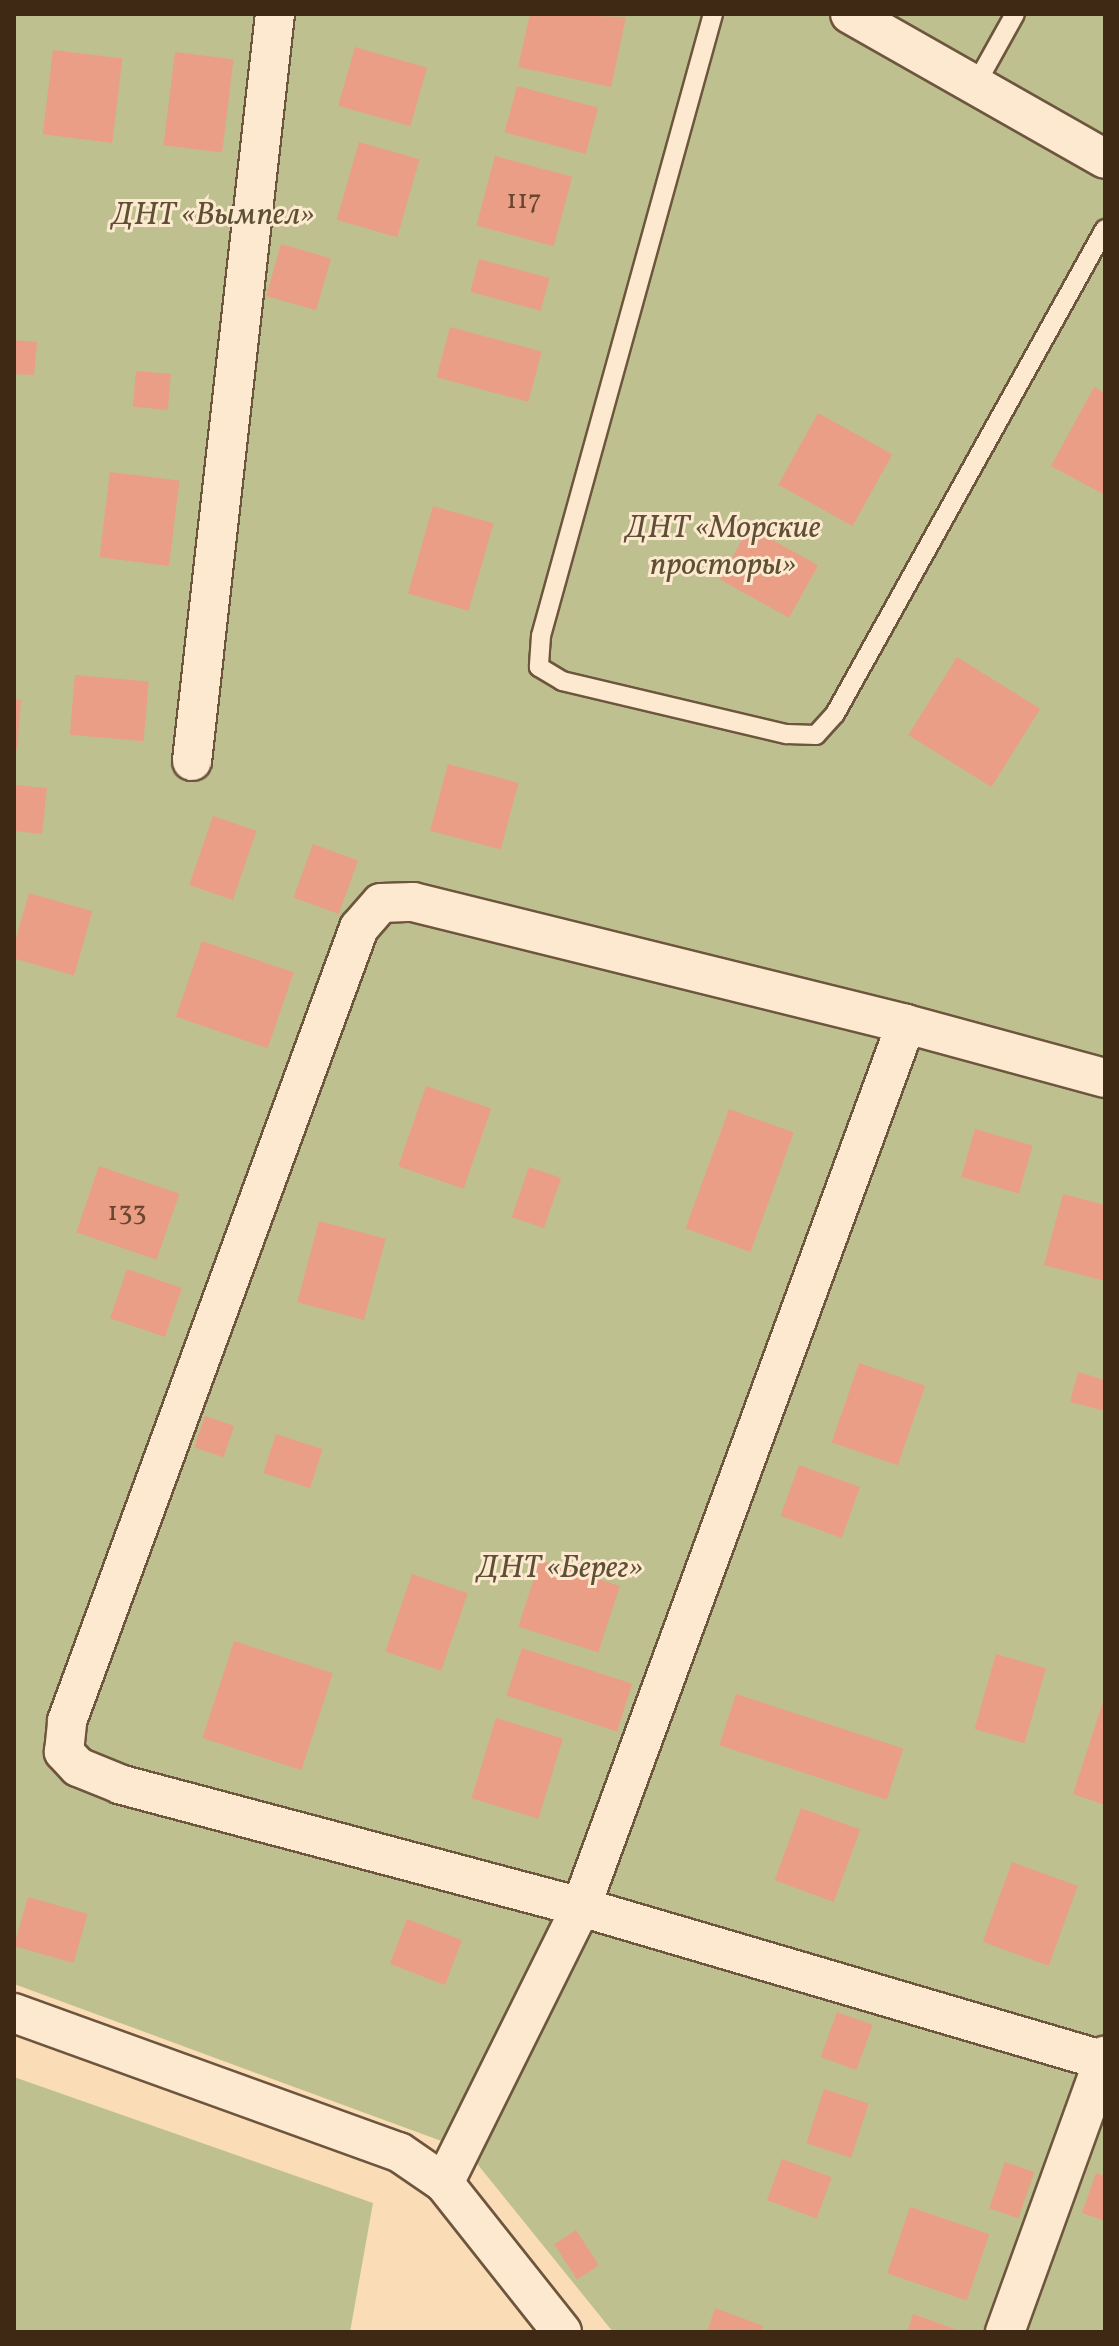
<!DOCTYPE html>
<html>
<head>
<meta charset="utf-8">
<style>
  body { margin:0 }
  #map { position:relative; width:1119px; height:2346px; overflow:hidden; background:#faddb7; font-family:Vollkorn,serif }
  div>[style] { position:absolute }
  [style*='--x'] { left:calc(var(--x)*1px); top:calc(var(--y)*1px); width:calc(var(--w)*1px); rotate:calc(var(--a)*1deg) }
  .green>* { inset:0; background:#bec18f }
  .building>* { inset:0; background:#ea9e85; transform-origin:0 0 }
  .roads { filter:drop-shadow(2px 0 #6e563e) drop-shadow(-2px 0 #6e563e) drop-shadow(0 2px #6e563e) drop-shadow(0 -2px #6e563e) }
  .lane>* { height:18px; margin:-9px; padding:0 9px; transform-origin:9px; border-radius:9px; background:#fce9d0 }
  .street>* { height:38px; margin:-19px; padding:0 19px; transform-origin:19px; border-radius:19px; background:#fce9d0 }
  span { translate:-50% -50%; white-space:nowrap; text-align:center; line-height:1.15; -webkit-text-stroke:6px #fce9d0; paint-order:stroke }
  .number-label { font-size:28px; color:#6a4631 }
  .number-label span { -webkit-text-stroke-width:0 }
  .park-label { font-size:32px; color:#5f4f34; font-style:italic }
  .frame { position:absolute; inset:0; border:16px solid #3f2915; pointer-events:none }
</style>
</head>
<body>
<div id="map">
  <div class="green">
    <div style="clip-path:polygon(14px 14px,1105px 14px,1105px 2332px,613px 2332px,466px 2150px,14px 1984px)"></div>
    <div style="clip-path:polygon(14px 2077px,373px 2203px,350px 2332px,14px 2332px)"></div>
  </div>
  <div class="building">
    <div style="clip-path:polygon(530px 14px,626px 17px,611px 87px,518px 67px)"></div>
    <div style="left:355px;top:47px;width:75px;height:61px;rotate:16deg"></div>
    <div style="left:53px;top:50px;width:70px;height:85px;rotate:7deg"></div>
    <div style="left:175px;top:52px;width:59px;height:94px;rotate:7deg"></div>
    <div style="left:517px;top:86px;width:84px;height:48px;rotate:15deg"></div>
    <div style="left:359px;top:142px;width:63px;height:81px;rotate:16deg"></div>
    <div style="left:495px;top:156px;width:80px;height:72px;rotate:15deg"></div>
    <div style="left:281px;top:244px;width:52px;height:54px;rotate:16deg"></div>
    <div style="left:479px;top:259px;width:73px;height:34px;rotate:15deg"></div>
    <div style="left:450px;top:327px;width:95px;height:52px;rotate:15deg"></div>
    <div style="clip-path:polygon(14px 340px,37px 342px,34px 375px,14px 374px)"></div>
    <div style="left:136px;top:371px;width:35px;height:36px;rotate:5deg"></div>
    <div style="clip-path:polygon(1094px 387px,1105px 393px,1105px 495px,1051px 466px)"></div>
    <div style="left:818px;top:413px;width:85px;height:82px;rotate:29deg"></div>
    <div style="left:110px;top:472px;width:70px;height:86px;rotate:7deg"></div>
    <div style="left:433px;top:506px;width:63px;height:91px;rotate:16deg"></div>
    <div style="left:749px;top:527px;width:79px;height:60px;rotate:29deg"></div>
    <div style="left:957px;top:657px;width:98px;height:92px;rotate:32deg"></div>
    <div style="left:75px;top:675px;width:74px;height:60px;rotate:5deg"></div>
    <div style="clip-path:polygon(14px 699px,21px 700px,17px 749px,14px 749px)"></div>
    <div style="left:448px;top:764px;width:73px;height:69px;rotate:15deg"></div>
    <div style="clip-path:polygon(14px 785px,47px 788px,42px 834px,14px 831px)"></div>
    <div style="left:213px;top:816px;width:46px;height:73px;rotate:19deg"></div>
    <div style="left:313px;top:844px;width:48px;height:57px;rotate:20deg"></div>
    <div style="left:29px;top:893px;width:66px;height:67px;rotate:16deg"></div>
    <div style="left:202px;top:941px;width:97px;height:80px;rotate:19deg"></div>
    <div style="left:426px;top:1086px;width:69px;height:85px;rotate:19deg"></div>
    <div style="left:729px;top:1109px;width:69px;height:127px;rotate:20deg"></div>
    <div style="left:975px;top:1129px;width:60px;height:50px;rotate:16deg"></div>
    <div style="left:99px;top:1166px;width:85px;height:70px;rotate:19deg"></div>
    <div style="left:529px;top:1167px;width:34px;height:53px;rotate:19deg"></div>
    <div style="clip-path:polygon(1063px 1194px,1105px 1205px,1105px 1281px,1044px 1265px)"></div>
    <div style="left:319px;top:1221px;width:69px;height:84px;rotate:15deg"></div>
    <div style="left:127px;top:1269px;width:58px;height:52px;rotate:19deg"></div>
    <div style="left:859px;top:1363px;width:70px;height:84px;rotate:19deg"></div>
    <div style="clip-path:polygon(1078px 1372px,1105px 1380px,1105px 1411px,1070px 1402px)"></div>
    <div style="left:205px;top:1416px;width:31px;height:33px;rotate:19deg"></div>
    <div style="left:276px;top:1434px;width:49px;height:41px;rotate:18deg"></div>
    <div style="left:799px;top:1465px;width:65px;height:54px;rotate:20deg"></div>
    <div style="left:540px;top:1560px;width:84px;height:70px;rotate:18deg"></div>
    <div style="left:412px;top:1574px;width:59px;height:82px;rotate:19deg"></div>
    <div style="left:234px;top:1641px;width:104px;height:102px;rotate:18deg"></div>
    <div style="left:522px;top:1648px;width:116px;height:50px;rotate:18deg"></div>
    <div style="left:996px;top:1654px;width:52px;height:78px;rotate:16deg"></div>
    <div style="left:736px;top:1694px;width:176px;height:54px;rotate:18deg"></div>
    <div style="clip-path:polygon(1104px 1699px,1105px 1699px,1105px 1805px,1073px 1794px)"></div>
    <div style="left:496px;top:1718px;width:70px;height:84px;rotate:17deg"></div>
    <div style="left:801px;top:1808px;width:63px;height:77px;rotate:20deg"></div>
    <div style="left:1012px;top:1862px;width:70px;height:85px;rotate:20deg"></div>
    <div style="left:28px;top:1897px;width:62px;height:51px;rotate:16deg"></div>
    <div style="left:407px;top:1919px;width:59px;height:48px;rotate:21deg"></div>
    <div style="left:837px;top:2012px;width:38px;height:48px;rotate:20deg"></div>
    <div style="left:824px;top:2089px;width:47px;height:57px;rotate:18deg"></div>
    <div style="left:782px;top:2159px;width:53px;height:44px;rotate:20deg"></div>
    <div style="left:1005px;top:2162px;width:31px;height:49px;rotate:19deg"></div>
    <div style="clip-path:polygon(1096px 2173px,1105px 2176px,1105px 2221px,1082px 2213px)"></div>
    <div style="left:910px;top:2207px;width:84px;height:70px;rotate:19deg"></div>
    <div style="left:576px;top:2230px;width:42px;height:26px;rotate:57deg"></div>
    <div style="clip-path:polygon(715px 2308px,763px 2326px,761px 2332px,707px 2332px)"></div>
    <div style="clip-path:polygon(913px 2314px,963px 2332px,907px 2332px)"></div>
  </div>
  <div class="roads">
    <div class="lane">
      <div style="--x:713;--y:14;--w:645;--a:105.46"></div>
      <div style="--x:541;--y:636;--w:31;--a:94"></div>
      <div style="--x:539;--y:667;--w:27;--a:31"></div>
      <div style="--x:562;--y:681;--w:231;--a:13.3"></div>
      <div style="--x:787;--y:734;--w:29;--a:2"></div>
      <div style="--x:816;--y:735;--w:28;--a:-48"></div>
      <div style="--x:835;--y:714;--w:555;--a:-60.9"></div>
      <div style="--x:976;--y:84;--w:80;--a:-60.9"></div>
    </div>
    <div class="street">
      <div style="--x:850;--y:14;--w:293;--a:29.6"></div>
      <div style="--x:192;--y:761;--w:752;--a:-83.66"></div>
      <div style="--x:906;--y:1024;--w:941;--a:110.21"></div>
      <div style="--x:581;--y:1907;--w:477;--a:-165.1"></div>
      <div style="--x:120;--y:1784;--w:45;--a:-158"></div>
      <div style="--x:78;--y:1767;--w:21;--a:-133"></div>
      <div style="--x:64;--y:1752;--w:31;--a:-84"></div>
      <div style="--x:67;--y:1721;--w:845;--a:-69.79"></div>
      <div style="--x:359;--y:928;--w:33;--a:-49"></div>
      <div style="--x:381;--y:903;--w:32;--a:-2"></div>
      <div style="--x:413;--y:902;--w:508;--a:13.9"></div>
      <div style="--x:906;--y:1024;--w:206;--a:15.2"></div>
      <div style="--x:14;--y:2013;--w:409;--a:19.9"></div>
      <div style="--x:399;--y:2152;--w:55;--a:34.6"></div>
      <div style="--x:444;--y:2183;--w:190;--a:51.6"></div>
      <div style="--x:444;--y:2183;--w:308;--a:-63.6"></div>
      <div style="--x:581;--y:1907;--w:546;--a:16.38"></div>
      <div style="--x:1005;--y:2332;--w:294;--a:-70.1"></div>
    </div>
  </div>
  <div class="number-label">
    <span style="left:524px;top:201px">117</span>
    <span style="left:127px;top:1213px">133</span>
  </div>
  <div class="park-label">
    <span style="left:213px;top:216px">ДНТ «Вымпел»</span>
    <span style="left:723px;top:548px">ДНТ «Морские<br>просторы»</span>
    <span style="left:560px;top:1569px">ДНТ «Берег»</span>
  </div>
  <div class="frame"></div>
</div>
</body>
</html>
